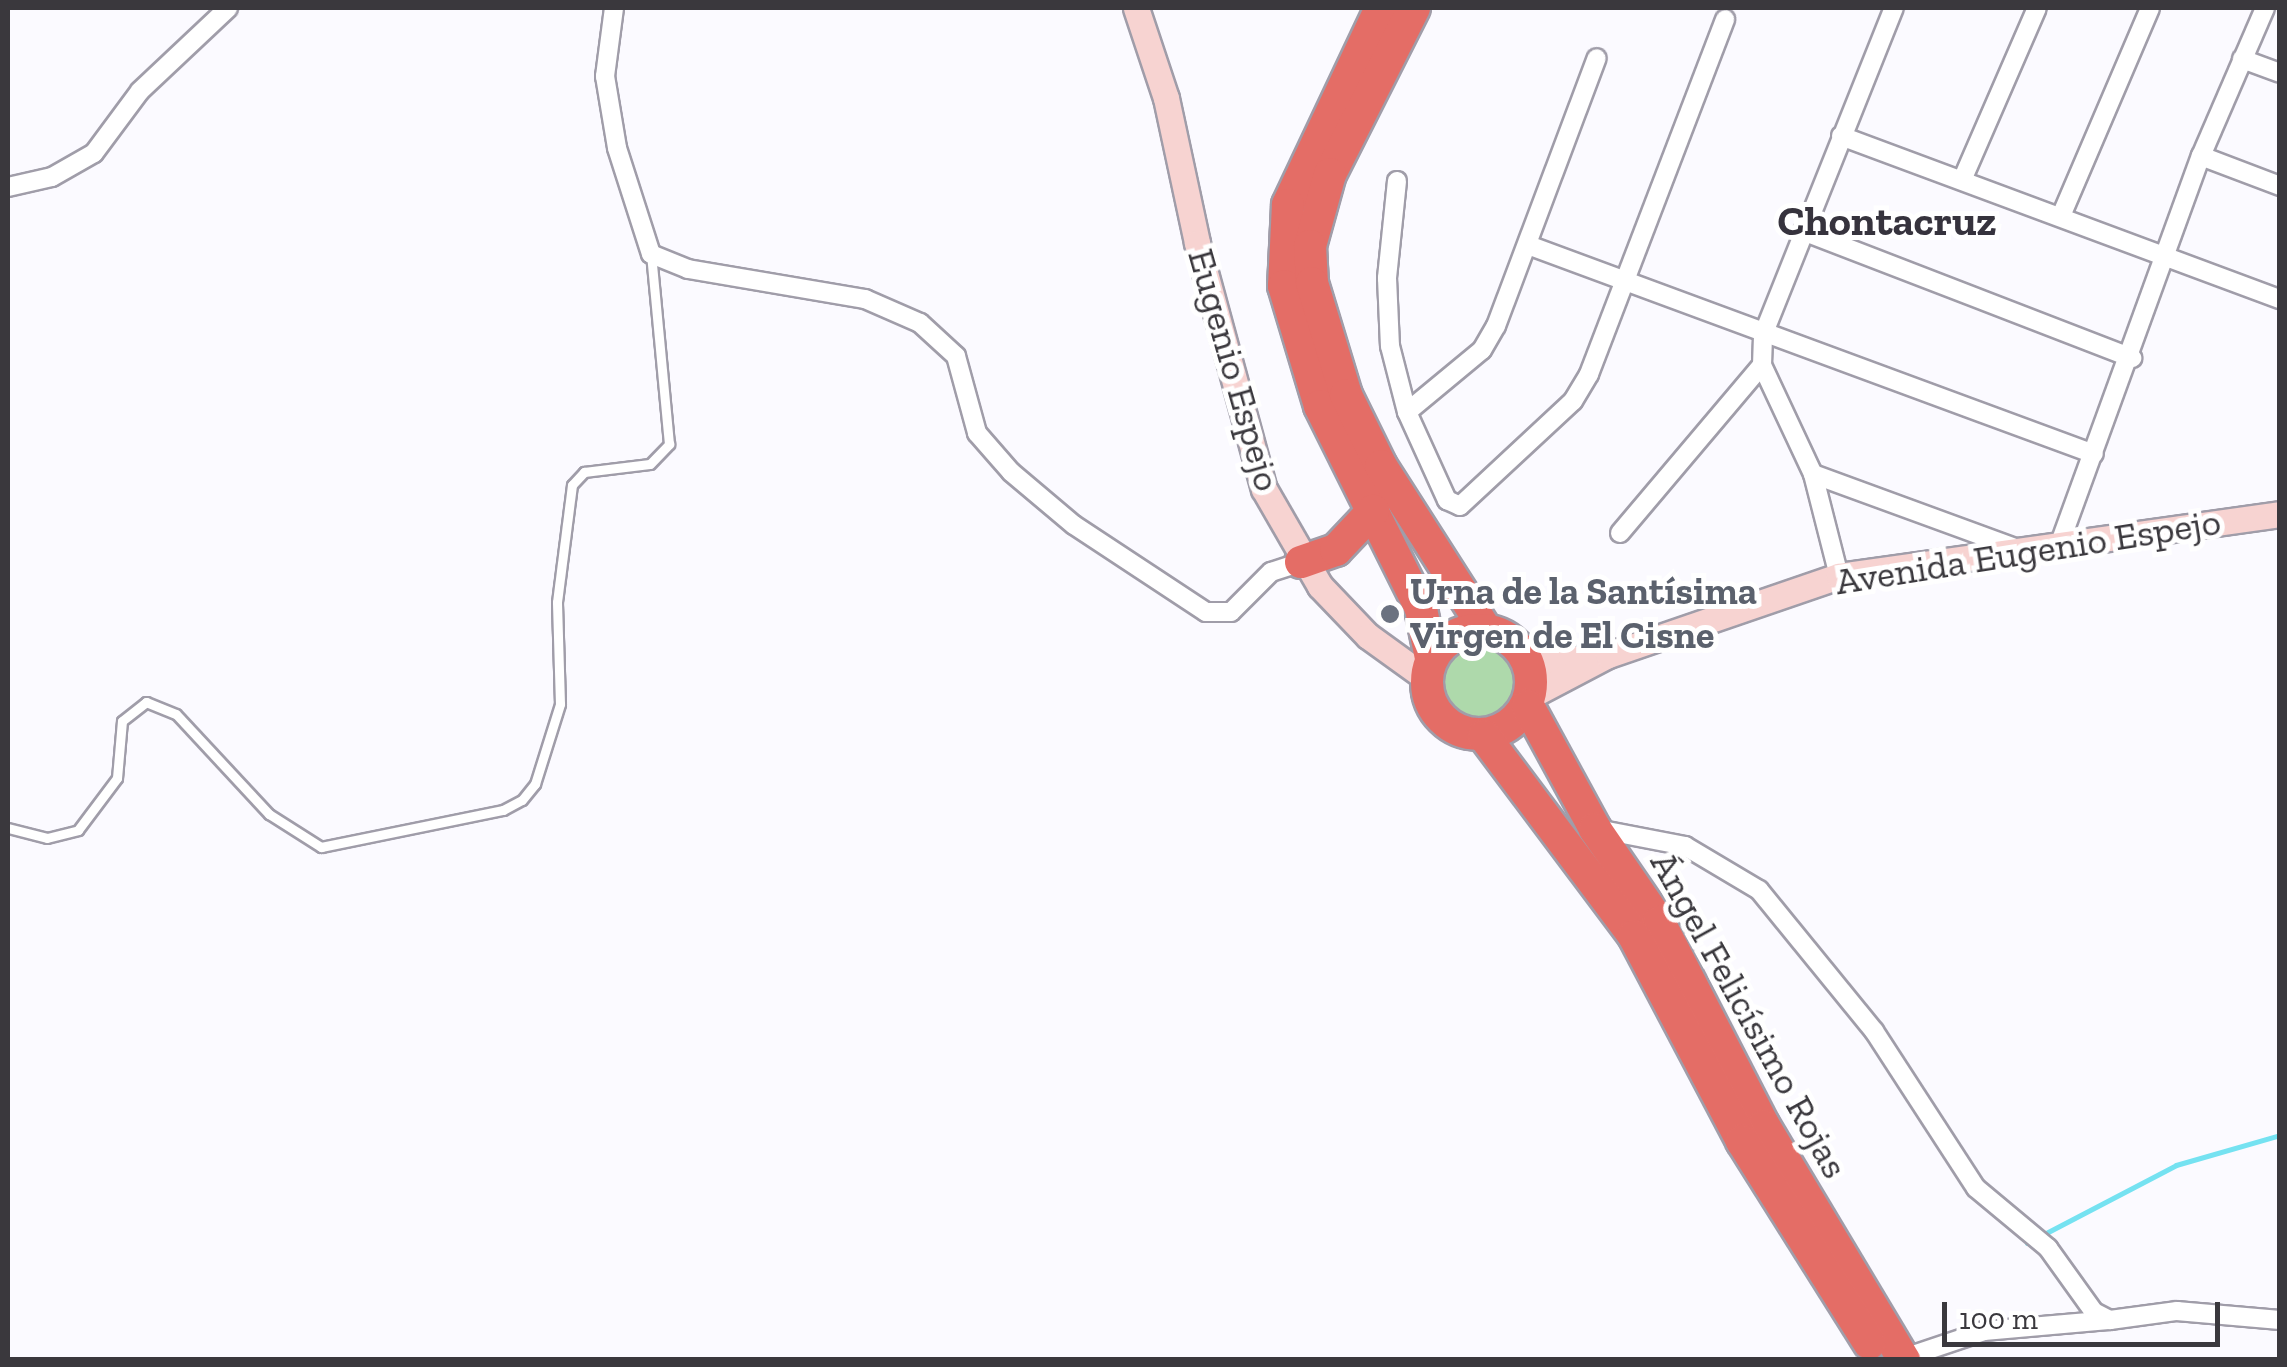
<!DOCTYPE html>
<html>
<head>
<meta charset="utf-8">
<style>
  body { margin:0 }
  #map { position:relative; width:2287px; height:1367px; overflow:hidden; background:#fbfaff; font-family:"Zilla Slab",serif }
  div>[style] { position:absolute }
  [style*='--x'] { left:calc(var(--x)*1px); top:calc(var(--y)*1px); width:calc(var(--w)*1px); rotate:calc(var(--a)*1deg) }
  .green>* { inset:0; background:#aed9ab }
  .round { border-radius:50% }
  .stream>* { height:5px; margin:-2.5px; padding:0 2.5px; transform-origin:2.5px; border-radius:2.5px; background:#75e2f1 }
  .roads { filter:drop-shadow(2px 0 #a09da9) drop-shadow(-2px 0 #a09da9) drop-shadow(0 2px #a09da9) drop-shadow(0 -2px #a09da9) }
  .lane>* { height:9px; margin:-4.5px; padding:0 4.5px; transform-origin:4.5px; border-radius:4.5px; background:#fff }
  .street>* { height:18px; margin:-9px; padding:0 9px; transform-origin:9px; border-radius:9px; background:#fff }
  .secondary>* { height:25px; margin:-12.5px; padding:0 12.5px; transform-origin:12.5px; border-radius:12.5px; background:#f7d3d1 }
  .highway>* { height:32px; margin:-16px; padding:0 16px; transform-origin:16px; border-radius:16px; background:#e46d66 }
  .highway>.ring { margin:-16px; padding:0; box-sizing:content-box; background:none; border:32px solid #e46d66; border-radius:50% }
  .dots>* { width:28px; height:28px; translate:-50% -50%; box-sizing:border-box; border:5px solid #fff; border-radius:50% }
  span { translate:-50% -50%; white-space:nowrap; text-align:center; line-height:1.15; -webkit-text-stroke:10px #fff; paint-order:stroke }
  .street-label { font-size:38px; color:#3a383d }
  .worship-label { font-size:38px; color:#5b616d; font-weight:700 }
  .left { translate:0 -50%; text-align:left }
  .quarter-label { font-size:42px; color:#36333d; font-weight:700 }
  .frame { position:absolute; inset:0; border:10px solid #3a383d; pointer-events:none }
  .scale { position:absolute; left:1942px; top:1302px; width:278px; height:45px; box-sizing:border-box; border:5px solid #3a383d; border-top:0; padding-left:12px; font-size:30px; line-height:35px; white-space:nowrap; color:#3a383d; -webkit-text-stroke:8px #fff; paint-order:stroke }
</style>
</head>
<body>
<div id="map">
  <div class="green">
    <div class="round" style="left:1439px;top:642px;width:76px;height:76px"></div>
  </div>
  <div class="stream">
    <div style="--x:2027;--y:1243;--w:168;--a:-27.6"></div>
    <div style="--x:2176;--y:1165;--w:108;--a:-16.1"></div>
  </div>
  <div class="roads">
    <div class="lane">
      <div style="--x:8;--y:828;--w:40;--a:14.4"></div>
      <div style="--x:47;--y:838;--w:32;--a:-14"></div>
      <div style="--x:78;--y:830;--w:65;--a:-53.1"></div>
      <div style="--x:117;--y:778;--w:57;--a:-85"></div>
      <div style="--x:122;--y:721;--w:31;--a:-38"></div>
      <div style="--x:146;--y:702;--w:32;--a:22"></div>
      <div style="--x:176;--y:714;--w:137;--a:47.1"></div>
      <div style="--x:269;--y:814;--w:62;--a:32.4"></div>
      <div style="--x:321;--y:847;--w:186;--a:-11.5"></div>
      <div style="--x:503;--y:810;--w:21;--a:-28"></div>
      <div style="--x:522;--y:800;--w:21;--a:-51"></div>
      <div style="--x:535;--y:784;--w:84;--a:-72.6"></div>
      <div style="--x:560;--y:704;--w:102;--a:-91.7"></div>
      <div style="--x:557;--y:602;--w:118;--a:-82.7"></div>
      <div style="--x:572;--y:485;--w:18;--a:-47"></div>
      <div style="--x:584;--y:472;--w:66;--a:-6.9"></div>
      <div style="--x:650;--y:464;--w:28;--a:-46"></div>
      <div style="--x:669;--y:444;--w:191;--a:-95.4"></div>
    </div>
    <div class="street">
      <div style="--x:614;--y:8;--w:69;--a:97.5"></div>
      <div style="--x:605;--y:76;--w:73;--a:80.5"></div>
      <div style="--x:617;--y:148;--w:111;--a:72.2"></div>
      <div style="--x:651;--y:254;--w:40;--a:22"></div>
      <div style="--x:688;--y:269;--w:180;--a:9.6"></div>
      <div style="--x:865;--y:299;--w:60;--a:23.6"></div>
      <div style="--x:920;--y:323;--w:49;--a:42.5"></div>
      <div style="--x:956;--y:356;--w:80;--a:74.7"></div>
      <div style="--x:977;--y:433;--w:52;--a:48.9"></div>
      <div style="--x:1011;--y:472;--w:82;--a:40.1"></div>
      <div style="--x:1074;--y:525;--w:158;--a:33.4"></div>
      <div style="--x:1206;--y:612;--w:25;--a:0"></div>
      <div style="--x:1231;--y:612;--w:57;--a:-45"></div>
      <div style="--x:1271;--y:572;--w:32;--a:-18"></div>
      <div style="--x:2242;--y:59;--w:40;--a:20.2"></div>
      <div style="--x:1841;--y:136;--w:468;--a:20.4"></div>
      <div style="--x:2201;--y:156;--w:85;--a:20.8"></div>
      <div style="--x:1963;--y:178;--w:185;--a:-66.5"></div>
      <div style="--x:1397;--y:181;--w:98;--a:95.9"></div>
      <div style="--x:1387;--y:278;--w:68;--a:87.5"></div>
      <div style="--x:1390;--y:346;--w:68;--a:75.6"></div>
      <div style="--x:1407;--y:412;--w:97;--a:65.6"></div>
      <div style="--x:1447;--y:500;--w:14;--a:25"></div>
      <div style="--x:1460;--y:506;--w:154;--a:-42.9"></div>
      <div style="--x:1573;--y:401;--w:31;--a:-59"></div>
      <div style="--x:1589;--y:374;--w:380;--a:-69"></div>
      <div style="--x:8;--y:187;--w:45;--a:-12.8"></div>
      <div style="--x:52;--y:177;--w:48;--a:-29.7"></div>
      <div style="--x:94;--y:153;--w:77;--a:-53.4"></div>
      <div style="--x:140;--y:91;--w:121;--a:-43.3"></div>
      <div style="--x:2061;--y:216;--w:226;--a:-66.8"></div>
      <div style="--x:1803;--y:231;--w:353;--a:21.1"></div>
      <div style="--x:1528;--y:245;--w:603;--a:20.27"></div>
      <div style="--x:1407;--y:412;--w:97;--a:-39.6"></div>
      <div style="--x:1482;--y:350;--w:28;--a:-60"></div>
      <div style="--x:1496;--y:326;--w:286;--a:-69.4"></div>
      <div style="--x:1813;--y:474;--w:218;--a:20.1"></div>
      <div style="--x:1620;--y:533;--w:220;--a:-49.8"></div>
      <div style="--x:2061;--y:540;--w:409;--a:-70"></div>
      <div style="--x:2201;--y:156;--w:161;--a:-66.6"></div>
      <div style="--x:1839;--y:576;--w:105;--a:-104.3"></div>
      <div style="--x:1813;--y:474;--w:120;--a:-115.1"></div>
      <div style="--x:1762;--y:365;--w:30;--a:-88"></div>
      <div style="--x:1763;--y:335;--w:352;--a:-68.2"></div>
      <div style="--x:1597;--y:829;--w:90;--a:10.9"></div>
      <div style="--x:1685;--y:846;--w:86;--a:30.7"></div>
      <div style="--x:1759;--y:890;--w:182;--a:50.8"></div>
      <div style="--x:1874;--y:1031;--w:187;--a:57"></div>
      <div style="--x:1976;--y:1188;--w:94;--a:39.8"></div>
      <div style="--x:2048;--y:1248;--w:79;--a:54.3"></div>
      <div style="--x:2094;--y:1312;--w:18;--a:27"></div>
      <div style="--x:2110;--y:1320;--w:68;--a:-7.7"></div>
      <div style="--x:2177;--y:1311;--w:103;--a:5"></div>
      <div style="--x:1904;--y:1358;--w:84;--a:-18.6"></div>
      <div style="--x:1984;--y:1331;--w:125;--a:-5"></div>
    </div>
    <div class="secondary">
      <div style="--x:1136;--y:8;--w:95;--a:71.6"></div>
      <div style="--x:1166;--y:98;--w:148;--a:77.9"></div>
      <div style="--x:1197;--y:243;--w:255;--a:74.8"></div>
      <div style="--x:1264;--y:489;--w:112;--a:60"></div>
      <div style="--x:1320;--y:586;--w:69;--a:46.2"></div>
      <div style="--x:1368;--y:636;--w:72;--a:35.9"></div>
      <div style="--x:1529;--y:664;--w:64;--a:-6.2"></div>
      <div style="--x:1532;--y:695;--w:86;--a:-27.8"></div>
      <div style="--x:1608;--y:655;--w:244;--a:-18.9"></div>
      <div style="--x:1839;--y:576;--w:445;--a:-8"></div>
    </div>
    <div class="highway">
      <div style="--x:1381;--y:8;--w:218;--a:115.3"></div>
      <div style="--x:1288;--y:205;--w:81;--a:92.8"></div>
      <div style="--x:1284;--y:286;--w:125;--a:73.3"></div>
      <div style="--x:1320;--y:406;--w:227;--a:63.5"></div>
      <div style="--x:1421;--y:609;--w:50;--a:78.5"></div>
      <div style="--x:1414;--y:8;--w:186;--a:116.8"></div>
      <div style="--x:1330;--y:174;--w:75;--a:105.5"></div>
      <div style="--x:1310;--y:246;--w:37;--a:87"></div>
      <div style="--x:1312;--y:283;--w:117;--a:73.1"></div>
      <div style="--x:1346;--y:395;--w:79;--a:63.8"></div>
      <div style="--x:1381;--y:466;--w:195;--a:57.4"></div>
      <div style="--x:1301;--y:562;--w:37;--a:-19"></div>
      <div style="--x:1336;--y:550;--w:54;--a:-46.5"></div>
      <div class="ring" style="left:1427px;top:630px;width:72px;height:72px"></div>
      <div style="--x:1528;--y:706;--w:140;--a:61.4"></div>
      <div style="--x:1595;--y:829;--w:113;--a:55.5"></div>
      <div style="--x:1659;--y:922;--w:229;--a:62.8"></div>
      <div style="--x:1764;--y:1126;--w:273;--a:59.1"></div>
      <div style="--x:1484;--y:736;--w:250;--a:53.1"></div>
      <div style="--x:1634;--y:936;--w:232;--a:62.2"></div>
      <div style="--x:1742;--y:1141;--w:239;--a:57.8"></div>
    </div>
  </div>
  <div class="dots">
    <div style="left:1390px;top:614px;background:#6b7280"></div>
  </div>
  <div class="street-label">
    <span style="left:1234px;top:370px;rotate:74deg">Eugenio Espejo</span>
    <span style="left:2028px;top:552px;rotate:-9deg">Avenida Eugenio Espejo</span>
    <span style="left:1749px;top:1015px;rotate:61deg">Ángel Felicísimo Rojas</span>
  </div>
  <div class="worship-label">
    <span class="left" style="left:1410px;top:614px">Urna de la Santísima<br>Virgen de El Cisne</span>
  </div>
  <div class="quarter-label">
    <span style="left:1887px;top:221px">Chontacruz</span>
  </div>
  <div class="frame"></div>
  <div class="scale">100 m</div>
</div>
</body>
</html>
